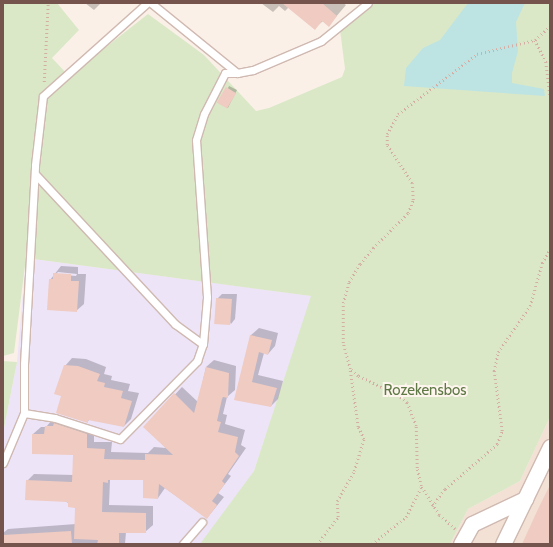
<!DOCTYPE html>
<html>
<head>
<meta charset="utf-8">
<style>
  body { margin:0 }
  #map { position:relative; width:553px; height:547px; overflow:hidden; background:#fbf0e8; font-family:Cabin,sans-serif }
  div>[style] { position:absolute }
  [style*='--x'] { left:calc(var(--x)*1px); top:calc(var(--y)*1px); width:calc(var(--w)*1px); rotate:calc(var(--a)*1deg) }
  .residential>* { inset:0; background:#f3e1d6 }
  .education>* { inset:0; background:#ede4f8 }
  .green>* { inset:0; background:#dae8c7 }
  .water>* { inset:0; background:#bde4e3 }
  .shadow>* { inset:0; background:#0003; transform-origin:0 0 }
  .building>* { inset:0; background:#efcbc1; transform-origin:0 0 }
  .path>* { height:2.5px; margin-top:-1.25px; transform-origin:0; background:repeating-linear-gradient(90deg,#d4aea4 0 1px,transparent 0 4px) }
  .roads { filter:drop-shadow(1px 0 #cfb9b1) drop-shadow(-1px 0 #cfb9b1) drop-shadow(0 1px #cfb9b1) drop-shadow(0 -1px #cfb9b1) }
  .lane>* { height:7px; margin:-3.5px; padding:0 3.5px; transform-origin:3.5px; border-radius:3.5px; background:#fff }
  .street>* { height:15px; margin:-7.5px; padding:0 7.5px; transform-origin:7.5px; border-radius:7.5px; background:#fff }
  span { translate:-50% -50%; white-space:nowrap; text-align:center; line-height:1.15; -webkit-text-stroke:4px #fef5ee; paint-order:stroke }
  .park-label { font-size:15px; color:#5e7945 }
  .frame { position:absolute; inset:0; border:4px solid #74544d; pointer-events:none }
</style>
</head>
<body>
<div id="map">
  <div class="residential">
    <div style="clip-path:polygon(550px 417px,550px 544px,450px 544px,468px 509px,520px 481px)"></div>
  </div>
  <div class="education">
    <div style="clip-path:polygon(26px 258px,312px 296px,254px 471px,205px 544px,3px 544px,3px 433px,17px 362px)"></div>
  </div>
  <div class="green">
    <div style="clip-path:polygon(3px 3px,57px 3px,79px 30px,52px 58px,69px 76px,148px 14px,204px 55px,256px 111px,269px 108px,342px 77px,345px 69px,340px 30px,371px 3px,550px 3px,550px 417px,520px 481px,468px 509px,450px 544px,200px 544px,254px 471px,311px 296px,26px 258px,14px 353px,3px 356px)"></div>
    <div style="clip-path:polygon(3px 361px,17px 362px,3px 433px)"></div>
  </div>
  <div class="water">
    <div style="clip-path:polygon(468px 3px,525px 3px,516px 22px,518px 51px,512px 73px,512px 83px,544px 89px,545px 96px,404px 86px,406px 68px,423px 48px,440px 40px)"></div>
  </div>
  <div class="shadow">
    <div style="clip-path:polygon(85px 3px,101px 3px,94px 10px)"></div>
    <div style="clip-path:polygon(261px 3px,343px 3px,346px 5px,329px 25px,323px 21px,315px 28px,289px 7px,285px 11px,279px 6px,273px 12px)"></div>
    <div style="left:229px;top:86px;width:9px;height:20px;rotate:27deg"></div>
    <div style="clip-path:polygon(evenodd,61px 266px,78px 267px,78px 274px,86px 274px,84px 304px,76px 311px,50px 280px,61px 266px,58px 272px,77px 274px,76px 276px,56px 274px,58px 272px)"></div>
    <div style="clip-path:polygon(222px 294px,237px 294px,235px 319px,231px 324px,217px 299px)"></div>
    <div style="clip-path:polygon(259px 328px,278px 333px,275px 346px,268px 354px,264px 353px,258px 375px,283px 381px,278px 399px,271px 406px,235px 399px,251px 335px)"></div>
    <div style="clip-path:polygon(72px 358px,86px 359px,106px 367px,104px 374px,112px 376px,111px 380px,130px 384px,128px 391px,139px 393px,131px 419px,124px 426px,90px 419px,87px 422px,62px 396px,65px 366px)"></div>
    <div style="clip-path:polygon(214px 360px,236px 366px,235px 390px,227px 397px,223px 414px,227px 415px,225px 424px,245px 430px,241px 445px,246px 448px,228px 474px,231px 476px,218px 493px,224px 497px,207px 518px,165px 488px,158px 498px,144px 479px,110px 480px,109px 505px,153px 506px,153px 525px,145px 532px,126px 532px,125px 544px,3px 544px,3px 533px,8px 529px,76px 524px,76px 507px,27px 481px,34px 474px,74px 475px,74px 454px,33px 434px,41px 427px,46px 427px,53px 419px,62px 416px,94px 427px,94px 442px,112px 442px,111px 452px,148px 453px,154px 447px,166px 448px,145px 427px,182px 387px,198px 402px,206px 367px)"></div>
  </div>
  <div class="building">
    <div style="clip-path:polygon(282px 3px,322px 3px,337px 16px,329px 27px,322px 21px,315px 30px)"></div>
    <div style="left:226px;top:87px;width:12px;height:18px;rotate:31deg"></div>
    <div style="clip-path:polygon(53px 273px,71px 274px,71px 281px,79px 281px,77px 312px,47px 310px,49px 279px,53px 279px)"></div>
    <div style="left:216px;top:298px;width:16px;height:26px;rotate:4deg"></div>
    <div style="clip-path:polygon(250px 335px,272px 340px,268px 355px,259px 352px,252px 382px,277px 388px,271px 407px,234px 400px)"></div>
    <div style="clip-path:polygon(64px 365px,78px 366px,100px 374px,97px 381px,105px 383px,104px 387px,123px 391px,121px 398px,132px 401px,124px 427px,88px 420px,88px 423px,56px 413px,61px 396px,54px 394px)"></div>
    <div style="clip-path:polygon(206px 367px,229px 373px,228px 398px,223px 397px,222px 399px,217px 421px,221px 422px,218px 432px,238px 437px,235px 452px,239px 456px,222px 481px,225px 484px,212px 501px,217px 505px,207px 519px,159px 484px,158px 499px,143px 498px,143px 480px,108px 480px,108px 483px,103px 482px,102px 512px,146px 513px,146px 533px,119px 533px,119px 544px,97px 544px,98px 540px,74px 539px,75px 508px,68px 507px,68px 502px,25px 500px,26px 480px,72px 482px,73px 455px,32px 454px,32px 434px,44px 434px,45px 426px,53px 426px,54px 423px,87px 434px,87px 448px,105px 449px,104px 459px,145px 460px,145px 454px,173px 455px,143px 427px,174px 393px,194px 413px)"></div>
    <div style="clip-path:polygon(550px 485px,550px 544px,522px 544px,539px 507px)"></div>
    <div style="clip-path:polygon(71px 531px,72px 544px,3px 544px,3px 535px)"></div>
  </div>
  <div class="path">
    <div style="--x:535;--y:40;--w:25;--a:63"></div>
    <div style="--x:546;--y:62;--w:35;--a:83"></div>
    <div style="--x:44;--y:82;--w:79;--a:-87.1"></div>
    <div style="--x:432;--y:506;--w:21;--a:-53"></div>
    <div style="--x:445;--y:489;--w:69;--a:-40.9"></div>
    <div style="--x:497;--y:444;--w:14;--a:-69"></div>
    <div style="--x:502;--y:431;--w:61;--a:-97.6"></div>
    <div style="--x:494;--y:371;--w:19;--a:-78"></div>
    <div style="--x:498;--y:352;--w:56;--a:-55.2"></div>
    <div style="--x:530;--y:306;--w:45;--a:-74.4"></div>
    <div style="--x:542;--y:263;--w:16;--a:-60"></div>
    <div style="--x:455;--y:529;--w:21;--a:-139"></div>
    <div style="--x:439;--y:515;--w:34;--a:-122"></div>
    <div style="--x:421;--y:486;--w:18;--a:-103"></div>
    <div style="--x:417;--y:468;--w:42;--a:-91.4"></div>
    <div style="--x:416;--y:426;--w:25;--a:-111"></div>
    <div style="--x:407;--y:403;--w:11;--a:-139"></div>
    <div style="--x:399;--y:396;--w:46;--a:-154"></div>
    <div style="--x:358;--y:376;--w:11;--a:-139"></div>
    <div style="--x:350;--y:369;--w:27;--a:-105"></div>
    <div style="--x:343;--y:343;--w:40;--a:-90"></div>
    <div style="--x:343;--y:303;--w:22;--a:-74"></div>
    <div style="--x:349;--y:282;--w:21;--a:-59"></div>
    <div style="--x:360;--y:264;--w:21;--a:-51"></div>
    <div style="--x:373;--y:248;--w:49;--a:-45"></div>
    <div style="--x:408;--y:213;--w:14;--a:-69"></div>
    <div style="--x:413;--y:200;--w:17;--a:-93"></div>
    <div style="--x:412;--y:183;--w:45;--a:-123.3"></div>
    <div style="--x:387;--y:145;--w:11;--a:-90"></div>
    <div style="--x:387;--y:134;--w:23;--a:-61"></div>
    <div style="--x:398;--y:114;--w:99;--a:-37.2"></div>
    <div style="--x:477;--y:54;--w:60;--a:-13.6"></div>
    <div style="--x:535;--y:40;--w:21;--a:-43"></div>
    <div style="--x:317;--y:544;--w:34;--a:-52"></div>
    <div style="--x:338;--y:517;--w:16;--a:-94"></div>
    <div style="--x:337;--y:501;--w:34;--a:-60"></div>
    <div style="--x:354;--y:471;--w:34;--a:-73"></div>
    <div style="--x:364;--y:439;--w:13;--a:-117"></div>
    <div style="--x:358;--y:427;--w:58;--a:-98"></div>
    <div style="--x:372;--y:544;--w:43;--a:-38.5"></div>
    <div style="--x:406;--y:517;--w:34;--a:-63"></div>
  </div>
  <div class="roads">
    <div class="lane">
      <div style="--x:151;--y:3;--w:111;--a:39.1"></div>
      <div style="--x:237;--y:73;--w:16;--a:-11"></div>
      <div style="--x:253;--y:70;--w:74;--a:-23.1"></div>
      <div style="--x:321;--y:41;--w:60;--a:-39"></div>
      <div style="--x:36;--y:175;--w:204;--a:47"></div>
      <div style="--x:175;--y:324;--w:34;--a:36"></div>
      <div style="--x:24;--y:413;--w:31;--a:9"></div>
      <div style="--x:55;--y:418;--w:68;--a:17.9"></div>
      <div style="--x:120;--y:439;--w:110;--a:-45.4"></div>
      <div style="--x:197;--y:361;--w:18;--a:-71"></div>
      <div style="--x:203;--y:344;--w:47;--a:-85.1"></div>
      <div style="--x:207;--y:297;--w:157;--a:-94"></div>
      <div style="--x:196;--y:140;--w:27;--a:-73"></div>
      <div style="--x:204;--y:114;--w:46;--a:-62.9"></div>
      <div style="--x:225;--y:73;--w:12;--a:0"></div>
      <div style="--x:3;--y:463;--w:54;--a:-67.2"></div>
      <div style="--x:24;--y:413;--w:49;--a:-90"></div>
      <div style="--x:24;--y:364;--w:199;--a:-86.8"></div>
      <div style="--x:35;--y:165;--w:69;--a:-83.4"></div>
      <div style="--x:43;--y:96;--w:140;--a:-41.8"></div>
      <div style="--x:183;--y:544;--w:29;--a:-49"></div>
    </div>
    <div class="street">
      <div style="--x:461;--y:544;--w:23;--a:-61"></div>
      <div style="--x:472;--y:524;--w:59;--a:-25.3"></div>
      <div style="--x:503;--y:544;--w:108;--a:-64.1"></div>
    </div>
  </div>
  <div class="park-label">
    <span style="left:425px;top:391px">Rozekensbos</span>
  </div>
  <div class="frame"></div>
</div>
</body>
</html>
